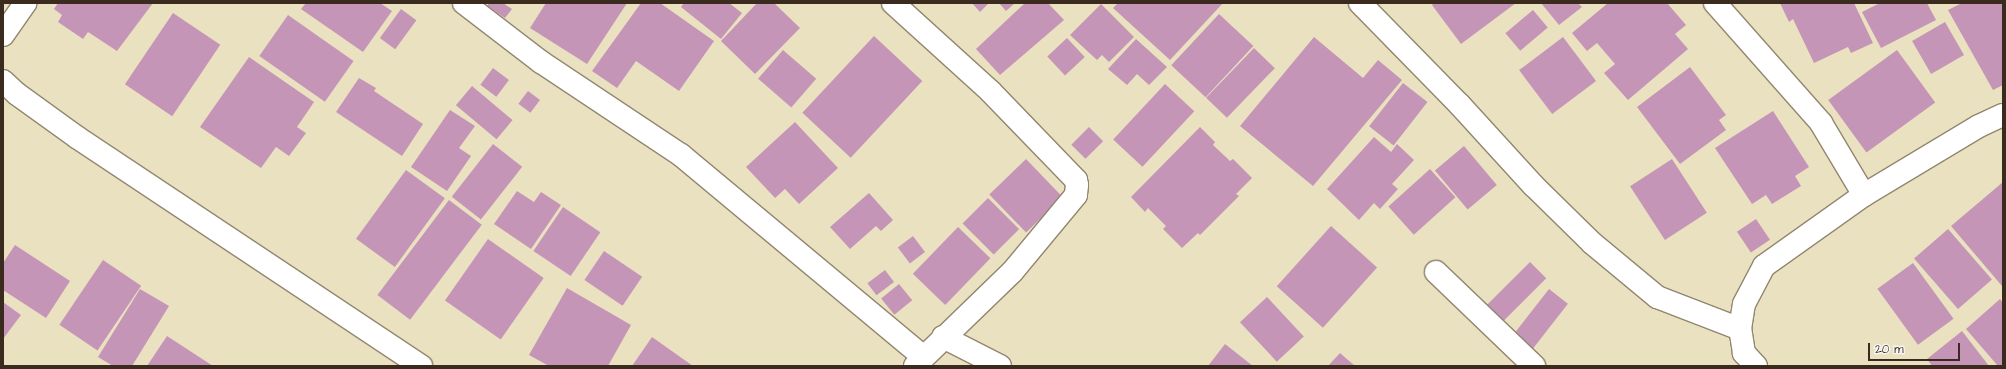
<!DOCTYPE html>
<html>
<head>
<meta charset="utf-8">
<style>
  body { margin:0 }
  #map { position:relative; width:2006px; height:369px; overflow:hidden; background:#eae1c0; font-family:"Architects Daughter",sans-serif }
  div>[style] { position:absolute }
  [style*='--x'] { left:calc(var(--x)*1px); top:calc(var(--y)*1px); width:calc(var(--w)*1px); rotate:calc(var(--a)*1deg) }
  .building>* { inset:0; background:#c595b7; transform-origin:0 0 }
  .roads { filter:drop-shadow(1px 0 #92866f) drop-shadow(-1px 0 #92866f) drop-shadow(0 1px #92866f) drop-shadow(0 -1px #92866f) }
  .minor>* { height:22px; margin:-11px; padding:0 11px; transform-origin:11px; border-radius:11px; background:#fff }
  span { translate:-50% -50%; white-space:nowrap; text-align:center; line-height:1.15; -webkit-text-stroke:3.5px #f6f6f2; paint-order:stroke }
  .frame { position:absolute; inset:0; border:4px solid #3b2a1e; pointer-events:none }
  .scale { position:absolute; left:1868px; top:343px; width:92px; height:18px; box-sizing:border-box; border:2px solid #3b2a1e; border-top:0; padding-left:5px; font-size:12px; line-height:14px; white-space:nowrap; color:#3b2a1e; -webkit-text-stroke:3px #f6f6f2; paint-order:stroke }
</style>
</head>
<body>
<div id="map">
  <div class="building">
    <div style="clip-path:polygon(58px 3px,153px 3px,117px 51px,88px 32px,83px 39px,58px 22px,62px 15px,54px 9px)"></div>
    <div style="clip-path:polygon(306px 3px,380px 3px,392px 11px,363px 52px,301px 9px)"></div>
    <div style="clip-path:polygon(489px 3px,503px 3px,512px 9px,505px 18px,487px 6px)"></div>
    <div style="clip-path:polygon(546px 3px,627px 3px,587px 64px,530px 28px)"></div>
    <div style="clip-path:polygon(641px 3px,660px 3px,714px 41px,679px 91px,636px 61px,617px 88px,592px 71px)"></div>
    <div style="clip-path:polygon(684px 3px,729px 3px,742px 13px,721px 39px,681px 7px)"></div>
    <div style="clip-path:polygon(757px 3px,774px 3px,800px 28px,755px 74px,721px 41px)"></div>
    <div style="clip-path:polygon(972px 3px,989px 3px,980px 12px)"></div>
    <div style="clip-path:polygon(999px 3px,1015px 3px,1006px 11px)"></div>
    <div style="clip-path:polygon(1025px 3px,1048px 3px,1064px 20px,1000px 75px,976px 49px)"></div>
    <div style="clip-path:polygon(1118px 3px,1223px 3px,1170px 60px,1113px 8px)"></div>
    <div style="clip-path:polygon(1434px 3px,1516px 3px,1461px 44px,1432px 5px)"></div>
    <div style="clip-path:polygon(1541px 3px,1578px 3px,1582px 7px,1559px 25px)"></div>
    <div style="clip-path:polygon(1608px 3px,1667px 3px,1686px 25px,1675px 34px,1688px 49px,1628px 100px,1604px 73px,1615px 64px,1597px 43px,1587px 51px,1572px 33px)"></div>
    <div style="clip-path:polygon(1780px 3px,1854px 3px,1873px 43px,1851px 53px,1848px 47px,1814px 63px,1793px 19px,1789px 22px)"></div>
    <div style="clip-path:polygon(1880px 3px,1927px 3px,1936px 20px,1881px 48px,1862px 12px)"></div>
    <div style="clip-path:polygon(1962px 3px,2003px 3px,2003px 85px,1993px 90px,1948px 10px)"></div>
    <div style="clip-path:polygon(1101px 4px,1134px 37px,1109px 62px,1102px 55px,1097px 60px,1070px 35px)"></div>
    <div style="left:401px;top:9px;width:19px;height:36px;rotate:36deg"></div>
    <div style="left:1533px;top:10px;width:23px;height:36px;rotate:50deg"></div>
    <div style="left:173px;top:13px;width:57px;height:86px;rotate:34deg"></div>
    <div style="left:1219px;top:14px;width:47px;height:70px;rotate:43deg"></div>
    <div style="left:288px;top:15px;width:80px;height:50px;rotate:35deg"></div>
    <div style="left:1945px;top:22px;width:38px;height:38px;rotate:60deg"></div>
    <div style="left:874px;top:36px;width:66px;height:105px;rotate:43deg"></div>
    <div style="clip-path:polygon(1314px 37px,1363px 78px,1378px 60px,1402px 80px,1313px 186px,1240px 126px)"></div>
    <div style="left:1563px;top:37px;width:55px;height:55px;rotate:53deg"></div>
    <div style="left:1067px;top:38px;width:26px;height:27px;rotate:47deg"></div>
    <div style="clip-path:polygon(1136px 39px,1167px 67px,1149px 85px,1137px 74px,1127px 85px,1108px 69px)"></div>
    <div style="left:1254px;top:48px;width:29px;height:69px;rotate:44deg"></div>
    <div style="left:783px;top:50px;width:44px;height:38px;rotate:41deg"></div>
    <div style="left:1897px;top:50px;width:65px;height:85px;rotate:54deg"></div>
    <div style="clip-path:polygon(249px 57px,314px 102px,297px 127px,306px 133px,289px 156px,276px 147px,261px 168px,200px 127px)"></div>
    <div style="clip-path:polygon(1690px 67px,1726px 115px,1719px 120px,1726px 130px,1680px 164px,1637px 107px)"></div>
    <div style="left:493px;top:68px;width:20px;height:21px;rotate:37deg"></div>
    <div style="clip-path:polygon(359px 78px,376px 88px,374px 91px,423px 124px,402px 156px,336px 112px)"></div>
    <div style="left:1403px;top:83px;width:31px;height:55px;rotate:38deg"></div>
    <div style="left:1165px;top:84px;width:40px;height:76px;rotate:43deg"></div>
    <div style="left:472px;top:86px;width:53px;height:25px;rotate:40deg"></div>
    <div style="left:528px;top:91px;width:15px;height:16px;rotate:37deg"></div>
    <div style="clip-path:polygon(450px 110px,475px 126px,459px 148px,471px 156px,447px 191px,411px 167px)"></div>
    <div style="clip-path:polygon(1773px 111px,1809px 167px,1795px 176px,1801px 186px,1772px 204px,1766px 195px,1752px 204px,1715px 148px)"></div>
    <div style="clip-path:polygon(795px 122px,838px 168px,799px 204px,785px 189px,775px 198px,746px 167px)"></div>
    <div style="left:1089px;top:127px;width:20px;height:25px;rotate:45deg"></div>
    <div style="clip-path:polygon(1200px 127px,1215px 142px,1213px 145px,1230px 161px,1233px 159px,1252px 178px,1236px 194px,1239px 196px,1200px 235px,1198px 233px,1182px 248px,1163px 229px,1166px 226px,1148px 208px,1145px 212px,1131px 197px)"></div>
    <div style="clip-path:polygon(1374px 137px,1391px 152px,1397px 144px,1414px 160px,1392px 184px,1398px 189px,1380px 209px,1374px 203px,1359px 220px,1327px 189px)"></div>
    <div style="left:493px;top:144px;width:37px;height:67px;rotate:38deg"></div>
    <div style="left:1464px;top:146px;width:51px;height:38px;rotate:50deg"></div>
    <div style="left:1026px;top:159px;width:53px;height:51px;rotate:46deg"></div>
    <div style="left:1672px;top:159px;width:64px;height:50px;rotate:57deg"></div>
    <div style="left:1430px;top:169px;width:38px;height:56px;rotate:48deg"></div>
    <div style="left:406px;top:170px;width:48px;height:85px;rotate:36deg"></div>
    <div style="clip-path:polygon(2003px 182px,2003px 285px,2002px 286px,1951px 226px)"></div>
    <div style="clip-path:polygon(517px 191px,534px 202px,541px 192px,561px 205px,531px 249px,494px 224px)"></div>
    <div style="clip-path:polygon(869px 193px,893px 220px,881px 231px,876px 226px,850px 249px,830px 227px)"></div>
    <div style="left:988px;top:198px;width:44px;height:36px;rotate:45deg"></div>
    <div style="left:449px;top:200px;width:41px;height:119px;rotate:37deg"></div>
    <div style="left:563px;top:207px;width:45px;height:53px;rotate:34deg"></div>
    <div style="left:1756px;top:219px;width:25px;height:23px;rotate:56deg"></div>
    <div style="left:1331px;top:226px;width:62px;height:81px;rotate:42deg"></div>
    <div style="left:958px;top:227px;width:45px;height:65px;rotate:44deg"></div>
    <div style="left:1948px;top:229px;width:67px;height:45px;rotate:49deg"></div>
    <div style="left:913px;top:236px;width:20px;height:19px;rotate:53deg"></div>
    <div style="left:488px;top:239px;width:68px;height:75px;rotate:35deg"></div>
    <div style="clip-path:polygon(15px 245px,70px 281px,46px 318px,3px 290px,3px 263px)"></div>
    <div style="left:604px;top:251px;width:46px;height:35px;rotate:34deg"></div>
    <div style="left:103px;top:260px;width:46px;height:78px;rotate:34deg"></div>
    <div style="left:1530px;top:262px;width:23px;height:62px;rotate:45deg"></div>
    <div style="left:1913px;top:263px;width:69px;height:44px;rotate:54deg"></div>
    <div style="left:885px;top:270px;width:15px;height:22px;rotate:53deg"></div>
    <div style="left:899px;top:284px;width:21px;height:23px;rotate:51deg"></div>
    <div style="clip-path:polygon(567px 288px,631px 325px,608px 366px,549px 366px,529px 355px)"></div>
    <div style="clip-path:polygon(140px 289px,169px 306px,132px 366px,113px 366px,98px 357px)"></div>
    <div style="left:1549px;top:289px;width:24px;height:57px;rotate:38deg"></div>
    <div style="left:1267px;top:297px;width:54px;height:37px;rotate:47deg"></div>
    <div style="clip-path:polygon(2000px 299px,2003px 303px,2003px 366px,1998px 366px,1966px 329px)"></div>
    <div style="clip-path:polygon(3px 302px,21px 315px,3px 339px)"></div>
    <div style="clip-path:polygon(1962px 331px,1989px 366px,1932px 366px,1927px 359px)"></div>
    <div style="clip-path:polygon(167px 336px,213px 366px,147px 366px)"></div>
    <div style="clip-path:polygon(652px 337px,693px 366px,632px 366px)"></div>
    <div style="clip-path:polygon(1225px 344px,1253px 366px,1208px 366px)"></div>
    <div style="clip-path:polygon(1340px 353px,1355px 366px,1328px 366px)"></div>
  </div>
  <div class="roads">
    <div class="minor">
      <div style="--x:464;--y:3;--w:97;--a:37.5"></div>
      <div style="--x:541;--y:62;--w:168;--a:33.6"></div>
      <div style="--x:681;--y:155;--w:314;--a:39.8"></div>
      <div style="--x:893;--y:3;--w:131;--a:42.2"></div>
      <div style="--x:990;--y:91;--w:124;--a:46"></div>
      <div style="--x:1076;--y:180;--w:5;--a:79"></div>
      <div style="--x:1077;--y:185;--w:10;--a:96"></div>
      <div style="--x:1076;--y:195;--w:100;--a:129.7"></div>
      <div style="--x:1012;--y:272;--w:135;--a:135.9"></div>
      <div style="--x:1360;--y:3;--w:141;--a:45.6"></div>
      <div style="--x:1459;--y:104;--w:111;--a:47.6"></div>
      <div style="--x:1534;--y:186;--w:81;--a:44.5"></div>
      <div style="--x:1592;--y:243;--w:85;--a:39.7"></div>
      <div style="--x:1657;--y:297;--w:89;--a:21.1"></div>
      <div style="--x:1715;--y:3;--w:160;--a:48.5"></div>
      <div style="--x:1821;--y:123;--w:84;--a:59.2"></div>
      <div style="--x:3;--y:35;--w:39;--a:-55"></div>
      <div style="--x:3;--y:81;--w:19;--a:43"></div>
      <div style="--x:17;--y:94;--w:75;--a:35.8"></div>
      <div style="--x:78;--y:138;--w:412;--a:33.6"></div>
      <div style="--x:1436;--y:272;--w:136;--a:43.8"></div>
      <div style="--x:943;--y:337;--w:64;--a:27"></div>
      <div style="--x:1756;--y:366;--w:18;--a:-133"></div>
      <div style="--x:1744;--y:353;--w:24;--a:-99"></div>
      <div style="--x:1740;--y:329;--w:25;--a:-81"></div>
      <div style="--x:1744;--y:304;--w:43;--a:-62.2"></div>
      <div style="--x:1764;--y:266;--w:123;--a:-35.4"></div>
      <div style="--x:1864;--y:195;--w:134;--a:-31"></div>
      <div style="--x:1979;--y:126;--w:26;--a:-25"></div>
    </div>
  </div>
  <div class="frame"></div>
  <div class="scale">20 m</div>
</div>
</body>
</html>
